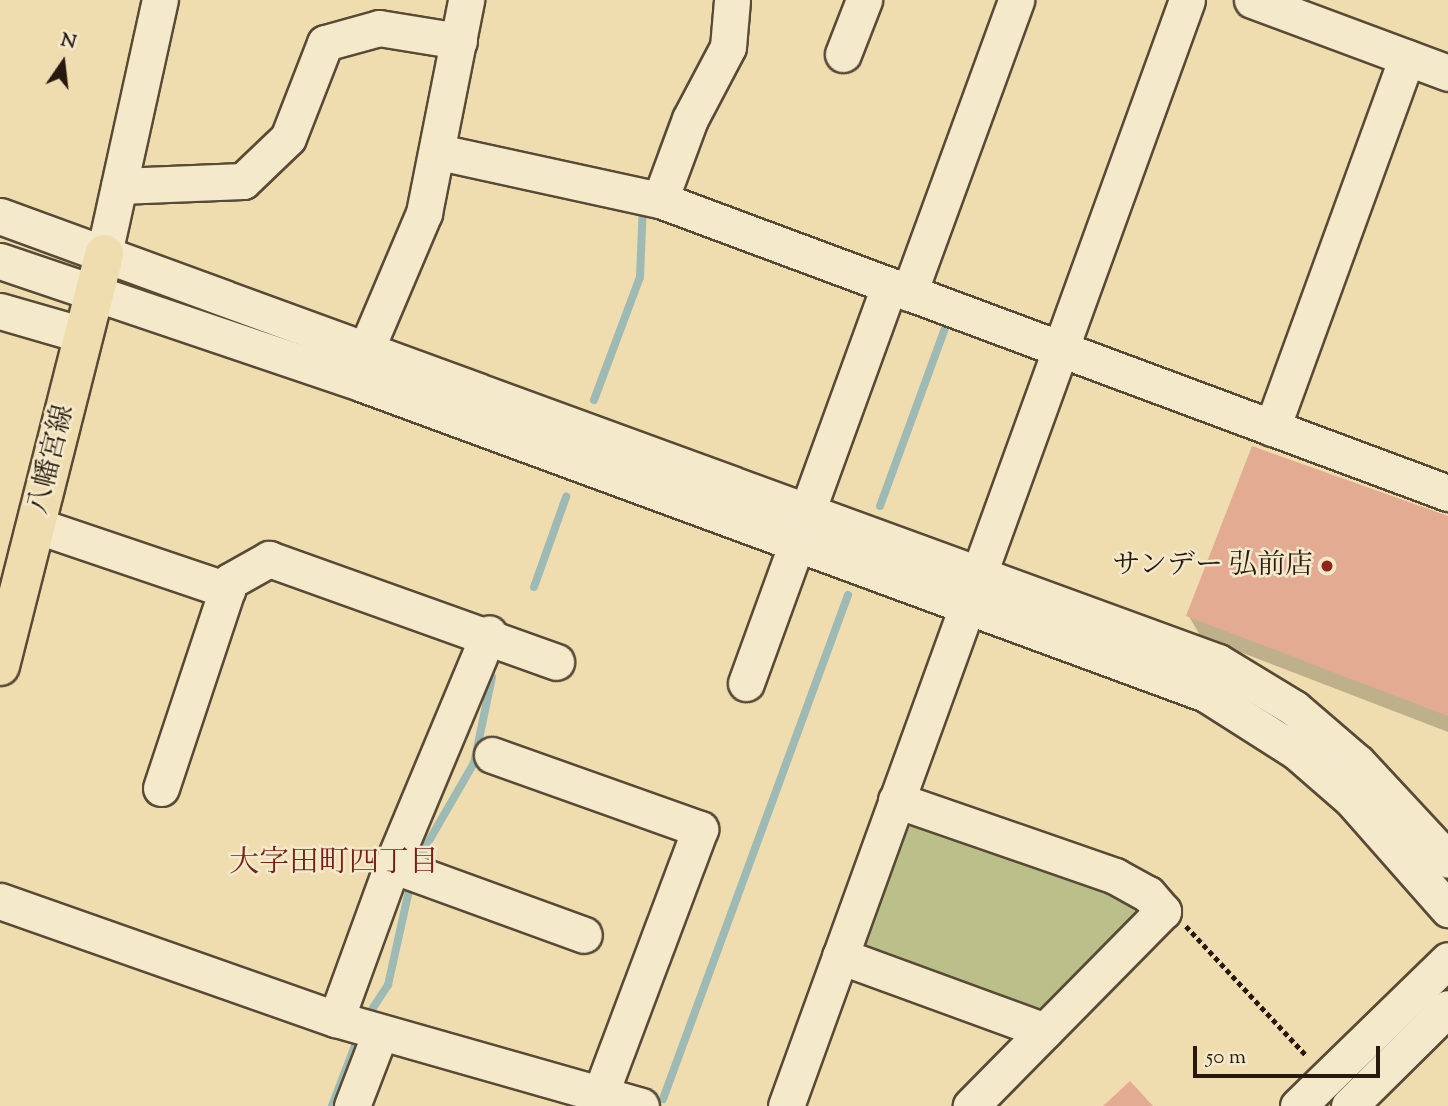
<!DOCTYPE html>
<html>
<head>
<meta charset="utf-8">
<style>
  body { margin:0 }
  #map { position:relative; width:1448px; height:1106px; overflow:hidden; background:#efddb0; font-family:"Sorts Mill Goudy","Noto Serif JP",serif }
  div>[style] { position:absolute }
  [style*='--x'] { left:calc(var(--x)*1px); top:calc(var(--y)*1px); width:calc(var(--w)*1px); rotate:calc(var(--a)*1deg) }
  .green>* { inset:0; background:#bbc08a }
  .shadow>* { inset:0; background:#0003 }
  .stream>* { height:8px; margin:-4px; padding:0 4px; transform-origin:4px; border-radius:4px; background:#9dbab5 }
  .building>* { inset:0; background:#e4ab93 }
  .path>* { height:4.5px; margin-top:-2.25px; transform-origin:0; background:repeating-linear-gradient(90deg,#27190e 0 5px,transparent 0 8.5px) }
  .roads { filter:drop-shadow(2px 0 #594a36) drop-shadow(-2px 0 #594a36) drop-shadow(0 2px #594a36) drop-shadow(0 -2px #594a36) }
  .minor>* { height:35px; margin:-17.5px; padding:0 17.5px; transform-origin:17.5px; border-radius:17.5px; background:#f5e9cc }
  .major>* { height:38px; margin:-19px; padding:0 19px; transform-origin:19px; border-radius:19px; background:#efddb0 }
  .dots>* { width:19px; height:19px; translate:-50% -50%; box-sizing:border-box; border:4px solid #f5e9cc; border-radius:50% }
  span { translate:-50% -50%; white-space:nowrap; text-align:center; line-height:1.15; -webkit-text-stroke:5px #f5e9cc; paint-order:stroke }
  .street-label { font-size:28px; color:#27190e }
  .poi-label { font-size:28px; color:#27190e }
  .right { translate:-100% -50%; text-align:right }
  .neighbourhood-label { font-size:30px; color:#7a1f14 }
  .north { position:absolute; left:28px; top:28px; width:70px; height:70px; -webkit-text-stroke:5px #f5e9cc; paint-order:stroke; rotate:14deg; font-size:19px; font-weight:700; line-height:28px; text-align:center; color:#27190e }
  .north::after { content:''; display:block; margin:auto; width:24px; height:32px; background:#27190e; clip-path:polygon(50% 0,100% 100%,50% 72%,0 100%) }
  .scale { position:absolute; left:1193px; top:1046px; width:187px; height:32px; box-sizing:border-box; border:4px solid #27190e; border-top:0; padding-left:9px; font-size:21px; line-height:24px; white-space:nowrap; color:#27190e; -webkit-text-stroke:5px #f5e9cc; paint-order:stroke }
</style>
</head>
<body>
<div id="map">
  <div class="green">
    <div style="clip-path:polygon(917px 817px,1142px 905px,1146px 914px,1047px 1015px,857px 946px,903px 822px)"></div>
  </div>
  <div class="shadow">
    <div style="clip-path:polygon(1448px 518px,1448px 732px,1201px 637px,1188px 615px)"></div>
  </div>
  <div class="stream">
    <div style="--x:661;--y:152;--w:46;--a:-69.6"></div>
    <div style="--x:594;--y:400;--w:131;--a:-69.5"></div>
    <div style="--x:640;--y:277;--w:74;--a:-87.7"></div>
    <div style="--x:880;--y:506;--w:192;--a:-69.9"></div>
    <div style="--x:534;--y:587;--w:96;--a:-70.4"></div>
    <div style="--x:415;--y:865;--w:118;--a:-60"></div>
    <div style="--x:474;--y:763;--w:88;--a:-78.2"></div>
    <div style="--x:365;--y:1020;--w:42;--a:-56.7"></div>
    <div style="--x:388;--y:985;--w:107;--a:-77.5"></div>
    <div style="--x:663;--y:1099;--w:537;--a:-69.84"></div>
    <div style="--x:332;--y:1106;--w:76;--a:-69.2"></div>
  </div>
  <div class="building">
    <div style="clip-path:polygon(1252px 446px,1448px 516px,1448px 716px,1186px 616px)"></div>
    <div style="clip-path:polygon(1130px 1081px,1153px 1106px,1103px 1106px)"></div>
  </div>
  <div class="path">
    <div style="--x:1186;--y:926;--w:178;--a:47.1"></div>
  </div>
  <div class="roads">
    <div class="minor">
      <div style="--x:1252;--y:0;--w:209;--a:20.4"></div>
      <div style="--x:843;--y:54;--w:58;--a:-68.7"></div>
      <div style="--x:439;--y:152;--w:226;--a:12.3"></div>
      <div style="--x:660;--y:200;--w:841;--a:20.4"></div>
      <div style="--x:119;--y:186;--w:124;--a:-2.3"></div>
      <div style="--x:243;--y:181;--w:62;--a:-43.7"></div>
      <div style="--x:288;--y:138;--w:102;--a:-68.7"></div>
      <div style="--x:325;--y:43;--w:56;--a:-15.5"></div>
      <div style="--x:379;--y:28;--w:81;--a:9.2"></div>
      <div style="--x:660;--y:200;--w:86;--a:-69.7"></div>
      <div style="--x:690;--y:119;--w:81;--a:-62.2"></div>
      <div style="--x:728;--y:47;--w:47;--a:-85.1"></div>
      <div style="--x:0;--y:216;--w:1297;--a:20.11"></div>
      <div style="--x:1218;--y:662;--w:89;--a:31.2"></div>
      <div style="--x:1294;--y:708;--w:84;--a:40.7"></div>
      <div style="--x:1358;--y:763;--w:132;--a:47.1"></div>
      <div style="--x:104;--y:254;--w:260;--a:-77.6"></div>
      <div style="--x:0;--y:261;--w:383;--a:18.7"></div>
      <div style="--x:363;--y:384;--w:898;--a:20.19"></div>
      <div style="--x:1206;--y:694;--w:108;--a:32.5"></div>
      <div style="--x:1297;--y:752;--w:72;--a:41"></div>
      <div style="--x:1351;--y:799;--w:147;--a:48.6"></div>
      <div style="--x:909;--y:293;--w:312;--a:-69.9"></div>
      <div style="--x:0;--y:311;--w:86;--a:16.1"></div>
      <div style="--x:365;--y:352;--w:151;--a:-67"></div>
      <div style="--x:424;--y:213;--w:217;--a:-78.8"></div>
      <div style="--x:1272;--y:428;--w:394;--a:-70"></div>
      <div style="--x:808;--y:509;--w:237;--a:-70"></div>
      <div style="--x:35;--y:525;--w:203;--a:18.7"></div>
      <div style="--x:746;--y:683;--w:149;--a:-70"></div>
      <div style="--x:492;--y:755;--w:221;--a:19.6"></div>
      <div style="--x:700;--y:829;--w:284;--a:110.6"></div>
      <div style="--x:161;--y:788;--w:218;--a:-71.6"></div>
      <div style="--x:230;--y:581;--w:45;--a:-29.4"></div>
      <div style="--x:269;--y:559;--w:305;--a:19.7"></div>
      <div style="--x:896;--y:800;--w:232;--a:19.1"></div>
      <div style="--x:1115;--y:876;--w:38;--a:29"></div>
      <div style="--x:1148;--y:894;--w:23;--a:49"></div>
      <div style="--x:1163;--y:911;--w:274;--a:134.6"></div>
      <div style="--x:392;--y:865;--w:204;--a:20"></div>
      <div style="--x:0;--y:901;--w:356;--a:19.4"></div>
      <div style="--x:336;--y:1019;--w:317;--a:15.9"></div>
      <div style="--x:840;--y:956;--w:218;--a:20.1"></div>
      <div style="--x:336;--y:1019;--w:164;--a:-70"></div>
      <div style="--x:392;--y:865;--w:251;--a:-67.3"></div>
      <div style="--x:352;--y:1106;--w:78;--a:-69"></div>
      <div style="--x:786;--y:1106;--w:1176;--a:-70.07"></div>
      <div style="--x:1298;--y:1106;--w:209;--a:-44.2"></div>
      <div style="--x:1349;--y:1106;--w:139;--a:-44.7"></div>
    </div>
    <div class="major">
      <div style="--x:0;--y:666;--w:425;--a:-75.8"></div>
    </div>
  </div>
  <div class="dots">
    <div style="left:1327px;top:566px;background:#8f2418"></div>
  </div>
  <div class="street-label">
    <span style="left:52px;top:460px;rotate:-76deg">八幡宮線</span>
  </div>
  <div class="poi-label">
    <span class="right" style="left:1313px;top:566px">サンデー 弘前店</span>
  </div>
  <div class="neighbourhood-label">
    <span style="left:334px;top:864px">大字田町四丁目</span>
  </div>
  <div class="north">N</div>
  <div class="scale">50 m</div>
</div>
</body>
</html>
